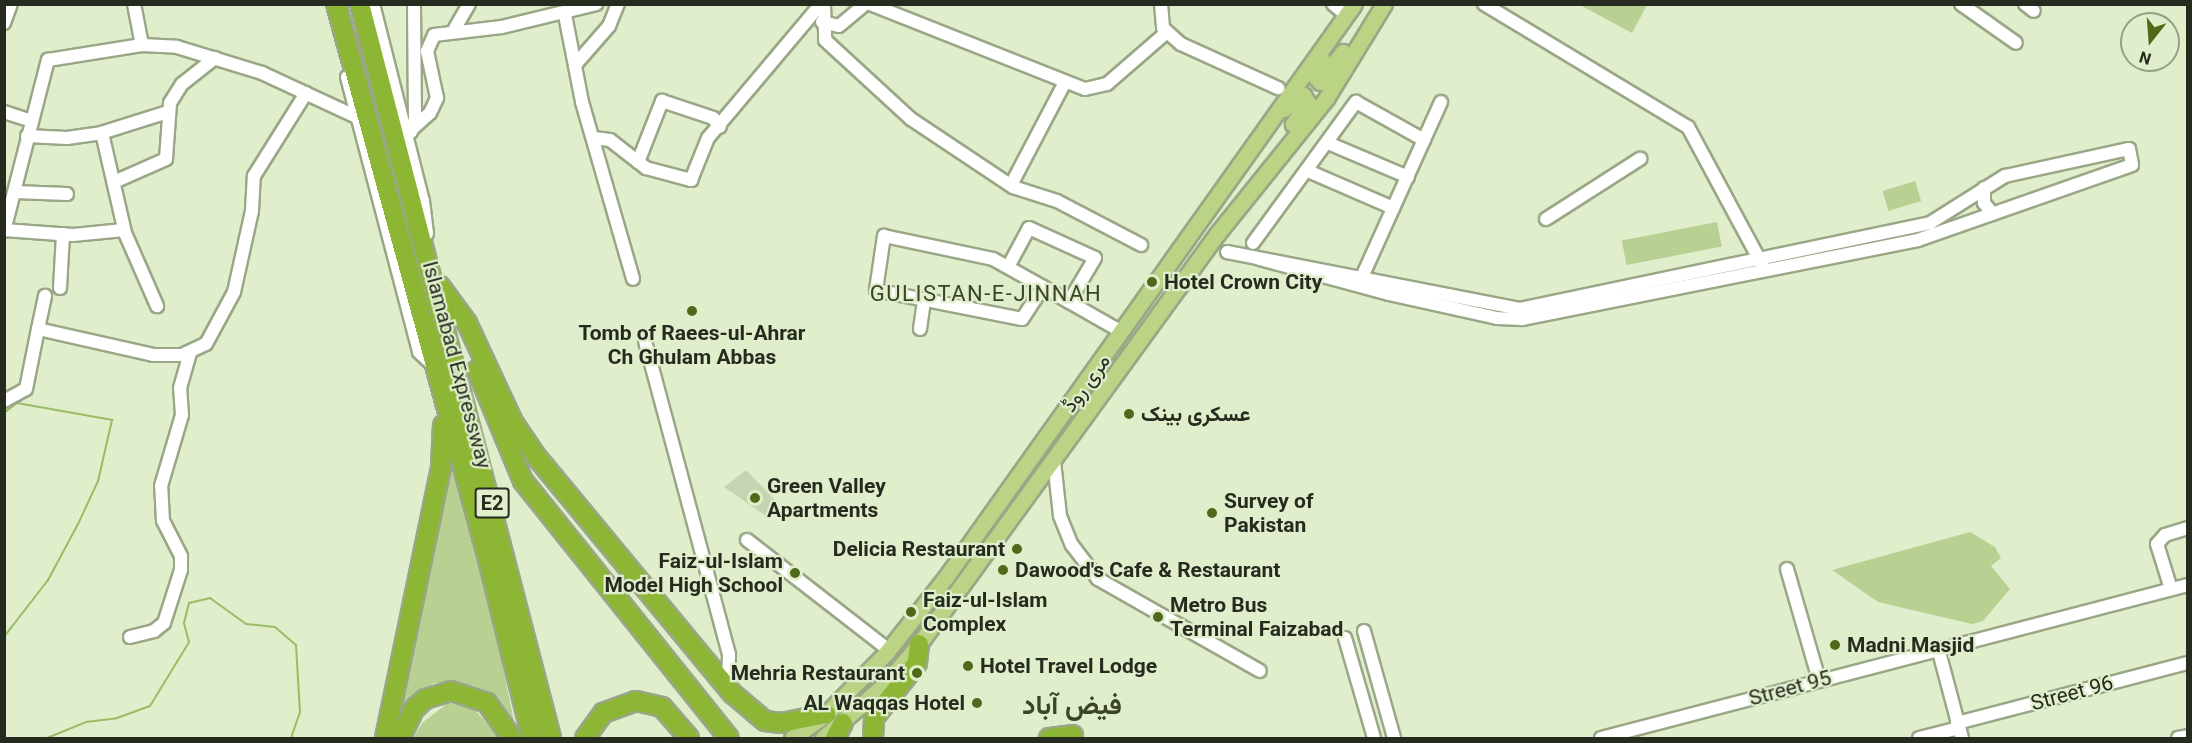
<!DOCTYPE html>
<html>
<head>
<meta charset="utf-8">
<style>
  body { margin:0 }
  #map { position:relative; width:2192px; height:743px; overflow:hidden; background:#e0eecc; font-family:Roboto,Vazirmatn,sans-serif }
  div>[style] { position:absolute }
  [style*='--x'] { left:calc(var(--x)*1px); top:calc(var(--y)*1px); width:calc(var(--w)*1px); rotate:calc(var(--a)*1deg) }
  .green>* { inset:0; background:#b8d192; transform-origin:0 0 }
  .stream>* { height:2px; margin:-1px; padding:0 1px; transform-origin:1px; border-radius:1px; background:#9bbc65 }
  .building>* { inset:0; background:#c6d4b2 }
  .roads { filter:drop-shadow(2px 0 #9aa787) drop-shadow(-2px 0 #9aa787) drop-shadow(0 2px #9aa787) drop-shadow(0 -2px #9aa787) }
  .minor>* { height:12px; margin:-6px; padding:0 6px; transform-origin:6px; border-radius:6px; background:#fff }
  .major>* { height:15px; margin:-7.5px; padding:0 7.5px; transform-origin:7.5px; border-radius:7.5px; background:#bad385 }
  .highway>* { height:18px; margin:-9px; padding:0 9px; transform-origin:9px; border-radius:9px; background:#8cb634 }
  .dots>* { width:16px; height:16px; translate:-50% -50%; box-sizing:border-box; border:3px solid #e0eecc; border-radius:50% }
  span { translate:-50% -50%; white-space:nowrap; text-align:center; line-height:1.15; -webkit-text-stroke:4.5px #e0eecc; paint-order:stroke }
  .shield-label span { padding:2px 4px; background:#e0eecc; border:2px solid; border-radius:4px; -webkit-text-stroke-width:0 }
  .shield-label { font-size:20px; color:#252b1e; font-weight:700 }
  .poi-label { font-size:21px; color:#252b1e; font-weight:700 }
  .left { translate:0 -50%; text-align:left }
  .right { translate:-100% -50%; text-align:right }
  .street-label { font-size:21px; color:#252b1e }
  .neighbourhood-label { font-size:22px; color:#3a4528; letter-spacing:1.5px }
  .district-label { font-size:27px; color:#3a4528; font-weight:700 }
  .frame { position:absolute; inset:0; border:6px solid #252b1e; pointer-events:none }
  .north { position:absolute; left:2120px; top:12px; width:60px; height:60px; box-sizing:border-box; background:#e0eecc; border:2px solid #95a086; border-radius:50%; rotate:197deg; font-size:16px; font-weight:700; line-height:24px; text-align:center; color:#252b1e }
  .north::after { content:''; display:block; margin:auto; width:21px; height:27px; background:#4f691a; clip-path:polygon(50% 0,100% 100%,50% 72%,0 100%) }
</style>
</head>
<body>
<div id="map">
  <div class="green">
    <div style="clip-path:polygon(1580px 5px,1647px 4px,1647px 5px,1632px 33px)"></div>
    <div style="left:1915px;top:181px;width:21px;height:34px;rotate:73deg"></div>
    <div style="left:1717px;top:222px;width:25px;height:97px;rotate:79deg"></div>
    <div style="clip-path:polygon(450px 442px,480px 556px,515px 726px,496px 699px,480px 689px,458px 683px,434px 683px,414px 696px,398px 719px,443px 503px)"></div>
    <div style="clip-path:polygon(1970px 532px,1995px 547px,2001px 558px,1991px 566px,2010px 589px,1983px 621px,1972px 624px,1878px 602px,1832px 570px)"></div>
    <div style="clip-path:polygon(448px 703px,475px 710px,500px 738px,413px 738px,422px 723px)"></div>
  </div>
  <div class="stream">
    <div style="--x:4;--y:413;--w:16;--a:-38"></div>
    <div style="--x:17;--y:403;--w:97;--a:10.1"></div>
    <div style="--x:112;--y:420;--w:63;--a:102.9"></div>
    <div style="--x:98;--y:481;--w:47;--a:114.9"></div>
    <div style="--x:78;--y:524;--w:64;--a:118.2"></div>
    <div style="--x:48;--y:580;--w:72;--a:127.7"></div>
    <div style="--x:47;--y:738;--w:42;--a:-22.3"></div>
    <div style="--x:86;--y:722;--w:31;--a:-7"></div>
    <div style="--x:117;--y:718;--w:35;--a:-20"></div>
    <div style="--x:150;--y:706;--w:75;--a:-58.6"></div>
    <div style="--x:189;--y:642;--w:20;--a:-105"></div>
    <div style="--x:184;--y:623;--w:21;--a:-76"></div>
    <div style="--x:189;--y:603;--w:22;--a:-13"></div>
    <div style="--x:210;--y:598;--w:44;--a:35.8"></div>
    <div style="--x:246;--y:624;--w:29;--a:6"></div>
    <div style="--x:275;--y:627;--w:28;--a:41"></div>
    <div style="--x:296;--y:645;--w:67;--a:86.6"></div>
    <div style="--x:300;--y:712;--w:28;--a:109"></div>
  </div>
  <div class="building">
    <div style="clip-path:polygon(746px 470px,778px 503px,769px 518px,724px 487px)"></div>
  </div>
  <div class="roads">
    <div class="minor">
      <div style="--x:134;--y:4;--w:42;--a:79"></div>
      <div style="--x:142;--y:45;--w:35;--a:3"></div>
      <div style="--x:177;--y:47;--w:89;--a:17"></div>
      <div style="--x:262;--y:73;--w:105;--a:24.9"></div>
      <div style="--x:373;--y:4;--w:203;--a:75.8"></div>
      <div style="--x:423;--y:201;--w:33;--a:83"></div>
      <div style="--x:824;--y:4;--w:36;--a:88"></div>
      <div style="--x:825;--y:40;--w:117;--a:42.6"></div>
      <div style="--x:911;--y:119;--w:123;--a:33.7"></div>
      <div style="--x:1013;--y:187;--w:46;--a:17.7"></div>
      <div style="--x:1057;--y:201;--w:95;--a:27.6"></div>
      <div style="--x:870;--y:4;--w:231;--a:21.6"></div>
      <div style="--x:1085;--y:89;--w:23;--a:-13"></div>
      <div style="--x:1107;--y:84;--w:79;--a:-40.9"></div>
      <div style="--x:1161;--y:4;--w:24;--a:85"></div>
      <div style="--x:1163;--y:28;--w:24;--a:42"></div>
      <div style="--x:1181;--y:44;--w:107;--a:24.4"></div>
      <div style="--x:1333;--y:4;--w:17;--a:40"></div>
      <div style="--x:1484;--y:4;--w:238;--a:31.1"></div>
      <div style="--x:1688;--y:127;--w:158;--a:61.7"></div>
      <div style="--x:1961;--y:4;--w:67;--a:35.3"></div>
      <div style="--x:2025;--y:4;--w:11;--a:38"></div>
      <div style="--x:565;--y:15;--w:89;--a:78.9"></div>
      <div style="--x:582;--y:102;--w:184;--a:73.9"></div>
      <div style="--x:822;--y:22;--w:17;--a:13"></div>
      <div style="--x:839;--y:26;--w:34;--a:-40"></div>
      <div style="--x:4;--y:23;--w:20;--a:-70"></div>
      <div style="--x:454;--y:30;--w:30;--a:-60"></div>
      <div style="--x:575;--y:65;--w:52;--a:-48.9"></div>
      <div style="--x:609;--y:26;--w:24;--a:-68"></div>
      <div style="--x:347;--y:77;--w:284;--a:75.3"></div>
      <div style="--x:419;--y:352;--w:18;--a:43"></div>
      <div style="--x:4;--y:112;--w:28;--a:18"></div>
      <div style="--x:411;--y:130;--w:25;--a:-42"></div>
      <div style="--x:430;--y:113;--w:17;--a:-65"></div>
      <div style="--x:437;--y:98;--w:48;--a:-102"></div>
      <div style="--x:427;--y:51;--w:17;--a:-66"></div>
      <div style="--x:434;--y:35;--w:68;--a:-6.7"></div>
      <div style="--x:502;--y:27;--w:97;--a:-13.7"></div>
      <div style="--x:411;--y:132;--w:14;--a:-73"></div>
      <div style="--x:415;--y:119;--w:115;--a:-90.5"></div>
      <div style="--x:102;--y:133;--w:103;--a:77"></div>
      <div style="--x:125;--y:233;--w:80;--a:66.3"></div>
      <div style="--x:27;--y:136;--w:40;--a:2.9"></div>
      <div style="--x:67;--y:138;--w:34;--a:-8"></div>
      <div style="--x:101;--y:133;--w:70;--a:-17.4"></div>
      <div style="--x:594;--y:138;--w:16;--a:7"></div>
      <div style="--x:610;--y:140;--w:46;--a:37.9"></div>
      <div style="--x:646;--y:168;--w:47;--a:14.9"></div>
      <div style="--x:691;--y:180;--w:45;--a:-68"></div>
      <div style="--x:708;--y:138;--w:175;--a:-49.9"></div>
      <div style="--x:1328;--y:143;--w:87;--a:23"></div>
      <div style="--x:638;--y:162;--w:66;--a:-68.5"></div>
      <div style="--x:662;--y:101;--w:54;--a:18.4"></div>
      <div style="--x:713;--y:118;--w:11;--a:52"></div>
      <div style="--x:1308;--y:171;--w:93;--a:23.5"></div>
      <div style="--x:114;--y:182;--w:57;--a:-23.9"></div>
      <div style="--x:166;--y:159;--w:56;--a:-85.9"></div>
      <div style="--x:170;--y:103;--w:22;--a:-58"></div>
      <div style="--x:182;--y:84;--w:42;--a:-38.2"></div>
      <div style="--x:1011;--y:185;--w:116;--a:-62.3"></div>
      <div style="--x:1984;--y:188;--w:15;--a:90"></div>
      <div style="--x:1984;--y:203;--w:14;--a:51"></div>
      <div style="--x:15;--y:192;--w:52;--a:2.2"></div>
      <div style="--x:1546;--y:219;--w:112;--a:-32.6"></div>
      <div style="--x:4;--y:230;--w:69;--a:4.1"></div>
      <div style="--x:73;--y:235;--w:51;--a:-5.6"></div>
      <div style="--x:4;--y:231;--w:177;--a:-75.6"></div>
      <div style="--x:48;--y:60;--w:95;--a:-9.1"></div>
      <div style="--x:1253;--y:243;--w:175;--a:-53.9"></div>
      <div style="--x:1356;--y:102;--w:78;--a:29.2"></div>
      <div style="--x:1227;--y:252;--w:298;--a:11"></div>
      <div style="--x:1519;--y:309;--w:420;--a:-11.8"></div>
      <div style="--x:1930;--y:223;--w:89;--a:-32.1"></div>
      <div style="--x:2005;--y:176;--w:127;--a:-12.3"></div>
      <div style="--x:2129;--y:149;--w:16;--a:79"></div>
      <div style="--x:2132;--y:165;--w:227;--a:160.7"></div>
      <div style="--x:1918;--y:240;--w:404;--a:168.7"></div>
      <div style="--x:1522;--y:319;--w:25;--a:-178"></div>
      <div style="--x:1497;--y:318;--w:111;--a:-167.5"></div>
      <div style="--x:1389;--y:294;--w:135;--a:-164.9"></div>
      <div style="--x:1008;--y:267;--w:44;--a:-61.7"></div>
      <div style="--x:1029;--y:228;--w:72;--a:24.4"></div>
      <div style="--x:1095;--y:258;--w:51;--a:120.6"></div>
      <div style="--x:1362;--y:277;--w:192;--a:-65.7"></div>
      <div style="--x:1043;--y:287;--w:38;--a:123"></div>
      <div style="--x:1022;--y:319;--w:149;--a:-168.8"></div>
      <div style="--x:876;--y:290;--w:55;--a:-81.6"></div>
      <div style="--x:884;--y:236;--w:111;--a:11.9"></div>
      <div style="--x:993;--y:259;--w:57;--a:29.2"></div>
      <div style="--x:1043;--y:287;--w:83;--a:29.7"></div>
      <div style="--x:1115;--y:328;--w:8;--a:40"></div>
      <div style="--x:60;--y:288;--w:54;--a:-86.8"></div>
      <div style="--x:38;--y:329;--w:34;--a:-78"></div>
      <div style="--x:920;--y:329;--w:30;--a:-82"></div>
      <div style="--x:645;--y:341;--w:325;--a:75"></div>
      <div style="--x:729;--y:655;--w:32;--a:92"></div>
      <div style="--x:4;--y:401;--w:25;--a:-29"></div>
      <div style="--x:26;--y:389;--w:61;--a:-78.7"></div>
      <div style="--x:38;--y:329;--w:118;--a:12.7"></div>
      <div style="--x:153;--y:355;--w:29;--a:0"></div>
      <div style="--x:182;--y:355;--w:26;--a:-25"></div>
      <div style="--x:206;--y:344;--w:59;--a:-61.7"></div>
      <div style="--x:234;--y:292;--w:83;--a:-77.5"></div>
      <div style="--x:252;--y:211;--w:35;--a:-87"></div>
      <div style="--x:254;--y:176;--w:98;--a:-57.9"></div>
      <div style="--x:1054;--y:461;--w:55;--a:83.8"></div>
      <div style="--x:1060;--y:516;--w:31;--a:68"></div>
      <div style="--x:1072;--y:545;--w:43;--a:52.6"></div>
      <div style="--x:1098;--y:579;--w:186;--a:29.6"></div>
      <div style="--x:747;--y:540;--w:180;--a:37.8"></div>
      <div style="--x:1787;--y:569;--w:116;--a:73.9"></div>
      <div style="--x:2171;--y:589;--w:47;--a:-107.3"></div>
      <div style="--x:2157;--y:544;--w:12;--a:-48"></div>
      <div style="--x:2165;--y:535;--w:24;--a:-17"></div>
      <div style="--x:1364;--y:631;--w:111;--a:74.3"></div>
      <div style="--x:130;--y:637;--w:25;--a:-14"></div>
      <div style="--x:154;--y:631;--w:13;--a:-39"></div>
      <div style="--x:164;--y:623;--w:56;--a:-72.2"></div>
      <div style="--x:181;--y:570;--w:14;--a:-90"></div>
      <div style="--x:181;--y:556;--w:39;--a:-117"></div>
      <div style="--x:163;--y:521;--w:35;--a:-93"></div>
      <div style="--x:161;--y:486;--w:74;--a:-73.5"></div>
      <div style="--x:182;--y:415;--w:27;--a:-94"></div>
      <div style="--x:180;--y:388;--w:36;--a:-74"></div>
      <div style="--x:1345;--y:638;--w:104;--a:73.8"></div>
      <div style="--x:1938;--y:648;--w:93;--a:75.1"></div>
      <div style="--x:1957;--y:723;--w:239;--a:-14.6"></div>
      <div style="--x:1601;--y:738;--w:607;--a:-14.61"></div>
      <div style="--x:1919;--y:738;--w:41;--a:-14"></div>
      <div style="--x:2178;--y:738;--w:10;--a:-11"></div>
    </div>
    <div class="major">
      <div style="--x:1322;--y:59;--w:17;--a:126"></div>
      <div style="--x:1312;--y:73;--w:12;--a:48"></div>
      <div style="--x:1320;--y:82;--w:38;--a:-53"></div>
      <div style="--x:1284;--y:109;--w:24;--a:-36"></div>
      <div style="--x:1303;--y:95;--w:9;--a:58"></div>
      <div style="--x:1308;--y:103;--w:26;--a:126"></div>
      <div style="--x:792;--y:738;--w:42;--a:-35.2"></div>
      <div style="--x:826;--y:714;--w:86;--a:-45.5"></div>
      <div style="--x:886;--y:653;--w:97;--a:-51.7"></div>
      <div style="--x:946;--y:577;--w:703;--a:-54.55"></div>
      <div style="--x:823;--y:738;--w:82;--a:-41.1"></div>
      <div style="--x:885;--y:684;--w:52;--a:-49.6"></div>
      <div style="--x:919;--y:644;--w:507;--a:-53.99"></div>
      <div style="--x:1217;--y:234;--w:176;--a:-51.2"></div>
      <div style="--x:1327;--y:97;--w:109;--a:-58.5"></div>
    </div>
    <div class="highway">
      <div style="--x:336;--y:4;--w:567;--a:74.67"></div>
      <div style="--x:486;--y:551;--w:193;--a:76.2"></div>
      <div style="--x:360;--y:4;--w:758;--a:75.41"></div>
      <div style="--x:440;--y:286;--w:46;--a:53.9"></div>
      <div style="--x:467;--y:323;--w:109;--a:65.1"></div>
      <div style="--x:513;--y:422;--w:40;--a:56"></div>
      <div style="--x:535;--y:455;--w:310;--a:50.4"></div>
      <div style="--x:733;--y:694;--w:42;--a:40.2"></div>
      <div style="--x:765;--y:721;--w:16;--a:7"></div>
      <div style="--x:781;--y:723;--w:46;--a:-11.3"></div>
      <div style="--x:477;--y:370;--w:120;--a:67.5"></div>
      <div style="--x:523;--y:481;--w:329;--a:51.3"></div>
      <div style="--x:385;--y:738;--w:277;--a:-78.3"></div>
      <div style="--x:441;--y:467;--w:42;--a:-87.3"></div>
      <div style="--x:400;--y:738;--w:32;--a:-64"></div>
      <div style="--x:414;--y:709;--w:15;--a:-42"></div>
      <div style="--x:425;--y:699;--w:27;--a:-17"></div>
      <div style="--x:451;--y:691;--w:38;--a:18"></div>
      <div style="--x:487;--y:703;--w:43;--a:54.5"></div>
      <div style="--x:585;--y:738;--w:31;--a:-54"></div>
      <div style="--x:603;--y:713;--w:35;--a:-20"></div>
      <div style="--x:636;--y:701;--w:27;--a:13"></div>
      <div style="--x:662;--y:707;--w:41;--a:48.9"></div>
      <div style="--x:835;--y:738;--w:17;--a:-62"></div>
      <div style="--x:873;--y:738;--w:20;--a:-87"></div>
      <div style="--x:874;--y:718;--w:70;--a:-52"></div>
      <div style="--x:917;--y:663;--w:19;--a:-84"></div>
      <div style="--x:1049;--y:738;--w:24;--a:-7"></div>
    </div>
  </div>
  <div class="dots">
    <div style="left:1152px;top:282px;background:#4f691a"></div>
    <div style="left:692px;top:311px;background:#4f691a"></div>
    <div style="left:1129px;top:414px;background:#4f691a"></div>
    <div style="left:755px;top:498px;background:#4f691a"></div>
    <div style="left:1212px;top:513px;background:#4f691a"></div>
    <div style="left:1017px;top:549px;background:#4f691a"></div>
    <div style="left:1003px;top:570px;background:#4f691a"></div>
    <div style="left:795px;top:573px;background:#4f691a"></div>
    <div style="left:911px;top:612px;background:#4f691a"></div>
    <div style="left:1158px;top:617px;background:#4f691a"></div>
    <div style="left:1835px;top:645px;background:#4f691a"></div>
    <div style="left:968px;top:666px;background:#4f691a"></div>
    <div style="left:917px;top:673px;background:#4f691a"></div>
    <div style="left:977px;top:703px;background:#4f691a"></div>
  </div>
  <div class="shield-label">
    <span style="left:492px;top:503px">E2</span>
  </div>
  <div class="poi-label">
    <span class="left" style="left:1164px;top:282px">Hotel Crown City</span>
    <span style="left:692px;top:345px">Tomb of Raees-ul-Ahrar<br>Ch Ghulam Abbas</span>
    <span class="left" style="left:1141px;top:414px">عسکری بینک</span>
    <span class="left" style="left:767px;top:498px">Green Valley<br>Apartments</span>
    <span class="left" style="left:1224px;top:513px">Survey of<br>Pakistan</span>
    <span class="right" style="left:1005px;top:549px">Delicia Restaurant</span>
    <span class="right" style="left:783px;top:573px">Faiz-ul-Islam<br>Model High School</span>
    <span class="left" style="left:1015px;top:570px">Dawood's Cafe &amp; Restaurant</span>
    <span class="left" style="left:923px;top:612px">Faiz-ul-Islam<br>Complex</span>
    <span class="left" style="left:1170px;top:617px">Metro Bus<br>Terminal Faizabad</span>
    <span class="left" style="left:1847px;top:645px">Madni Masjid</span>
    <span class="left" style="left:980px;top:666px">Hotel Travel Lodge</span>
    <span class="right" style="left:905px;top:673px">Mehria Restaurant</span>
    <span class="right" style="left:965px;top:703px">AL Waqqas Hotel</span>
  </div>
  <div class="street-label">
    <span style="left:457px;top:365px;rotate:75deg">Islamabad Expressway</span>
    <span style="left:1086px;top:383px;rotate:-54deg">مری روڈ</span>
    <span style="left:1790px;top:688px;rotate:-15deg">Street 95</span>
    <span style="left:2072px;top:693px;rotate:-15deg">Street 96</span>
  </div>
  <div class="neighbourhood-label">
    <span style="left:986px;top:294px">GULISTAN-E-JINNAH</span>
  </div>
  <div class="district-label">
    <span style="left:1072px;top:706px">فیض آباد</span>
  </div>
  <div class="frame"></div>
  <div class="north">N</div>
</div>
</body>
</html>
